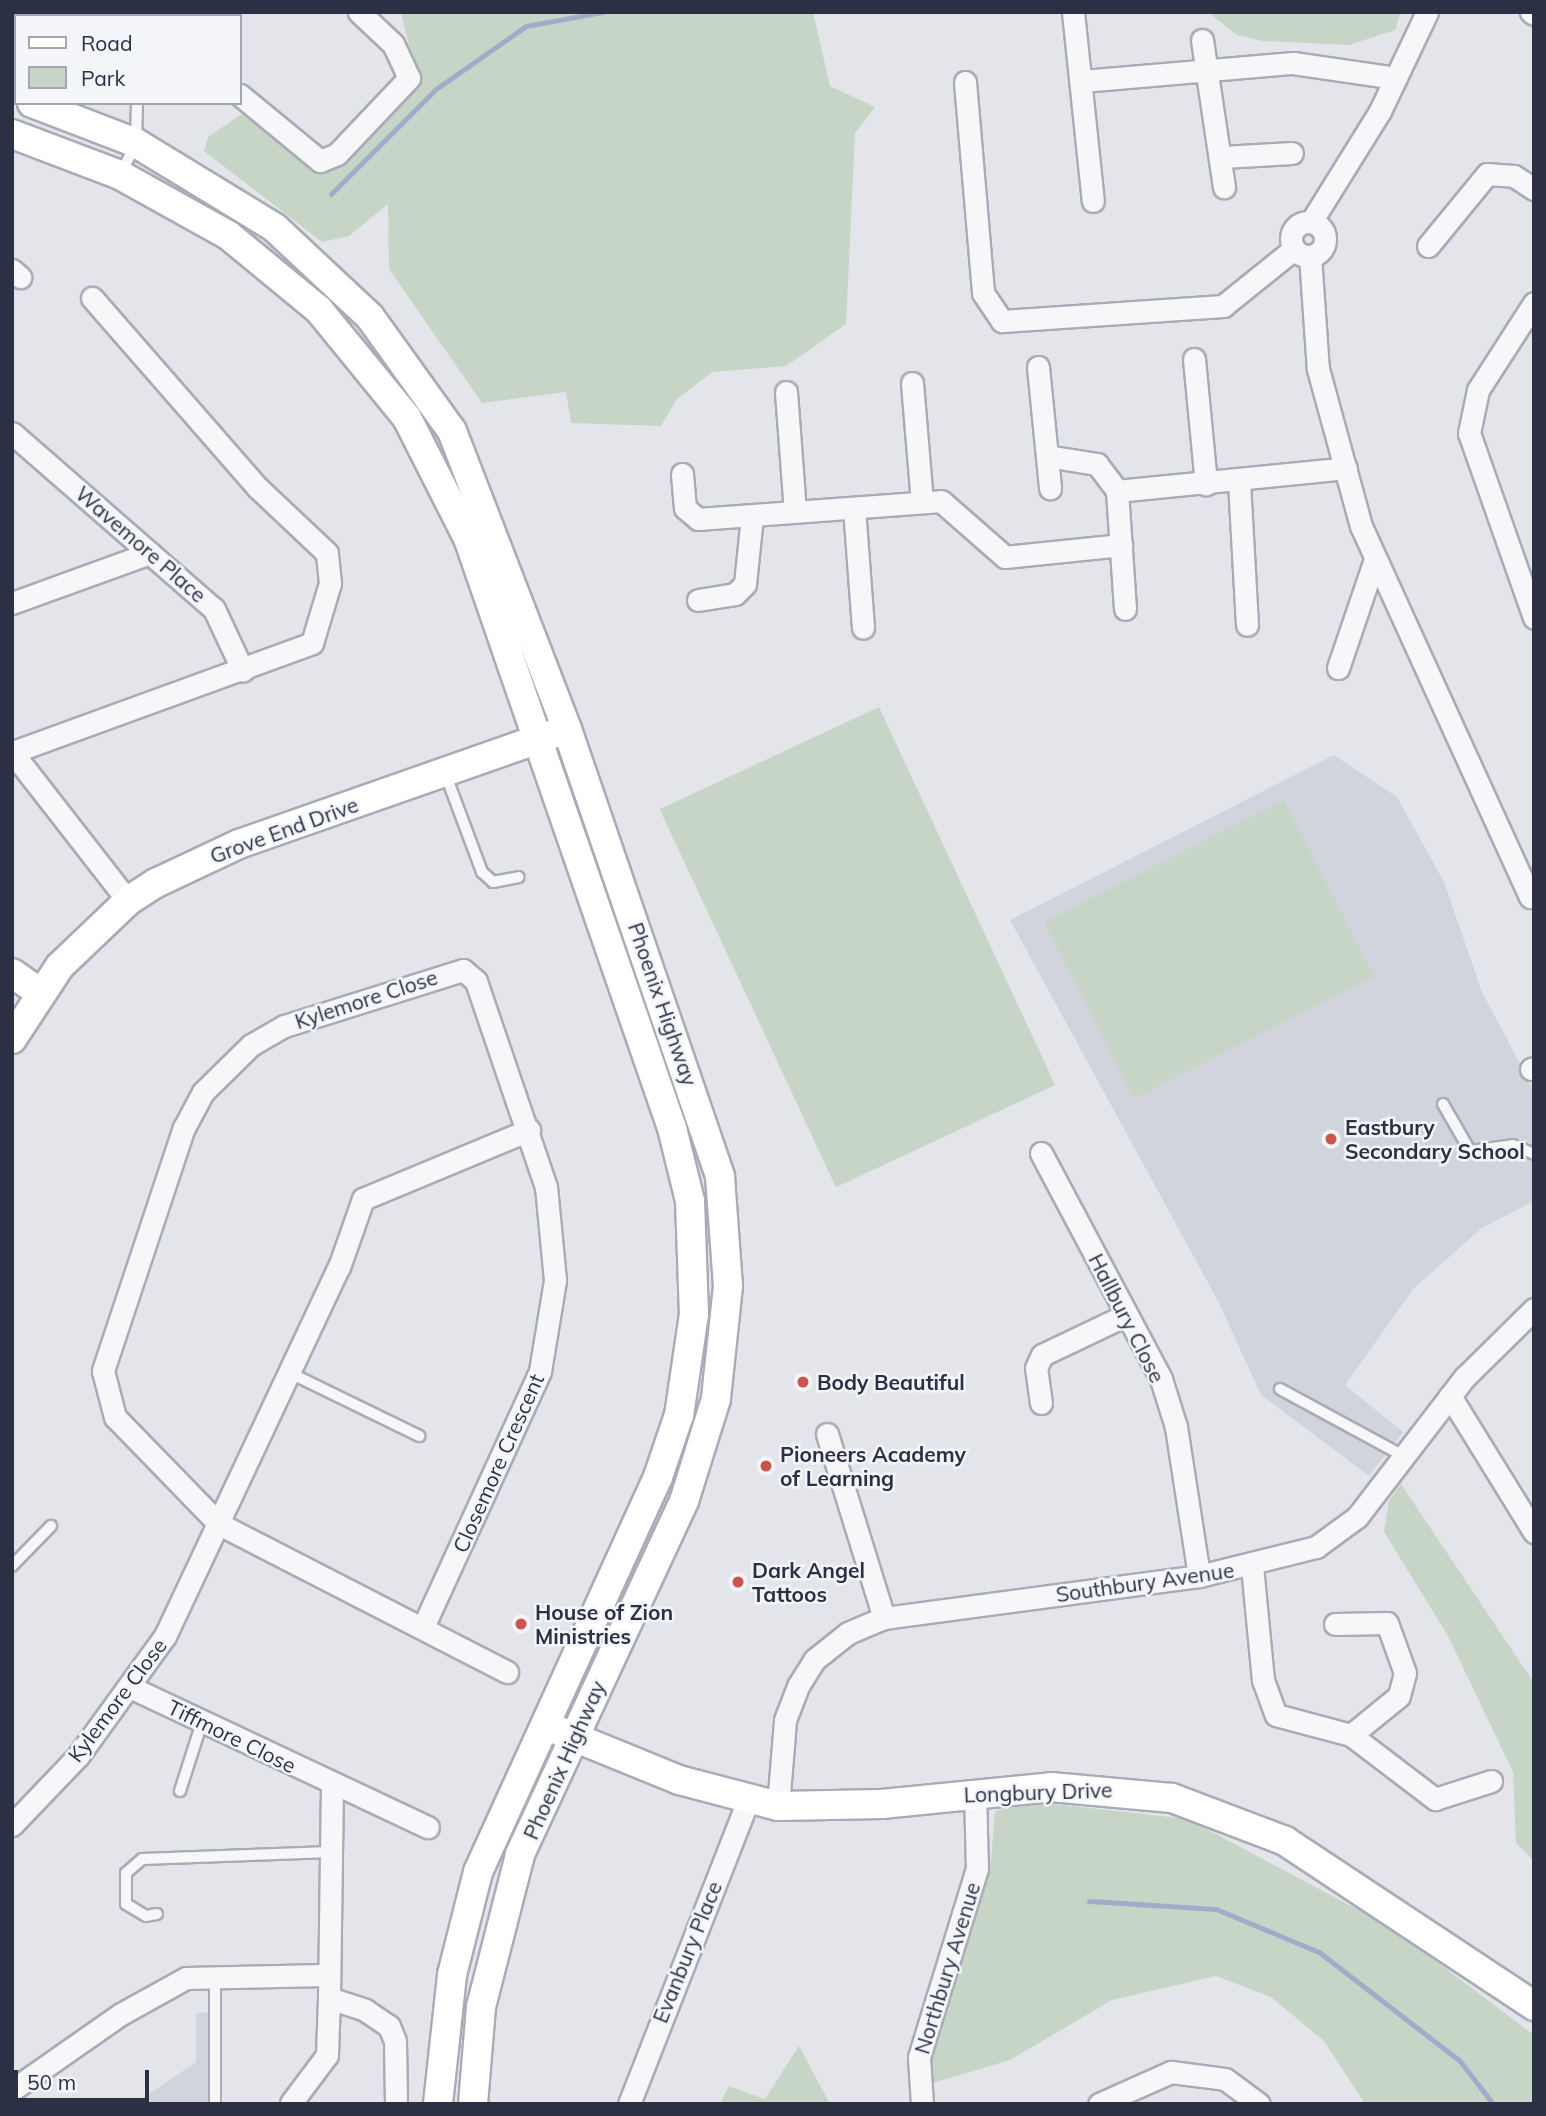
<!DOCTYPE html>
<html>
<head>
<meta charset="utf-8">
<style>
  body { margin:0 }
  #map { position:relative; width:1546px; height:2116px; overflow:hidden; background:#e4e5eb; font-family:Mulish,sans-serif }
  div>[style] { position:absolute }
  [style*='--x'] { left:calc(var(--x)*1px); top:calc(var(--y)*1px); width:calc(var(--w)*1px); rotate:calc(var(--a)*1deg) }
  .built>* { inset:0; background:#d2d4dd }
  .green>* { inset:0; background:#c6d5c5; transform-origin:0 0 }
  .stream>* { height:5px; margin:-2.5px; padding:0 2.5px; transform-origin:2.5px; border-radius:2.5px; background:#a0acca }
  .roads { filter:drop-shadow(2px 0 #a9abb6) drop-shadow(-2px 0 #a9abb6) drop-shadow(0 2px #a9abb6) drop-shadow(0 -2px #a9abb6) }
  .lane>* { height:10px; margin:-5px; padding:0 5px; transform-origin:5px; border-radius:5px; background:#f7f7fa }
  .street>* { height:21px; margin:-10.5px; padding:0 10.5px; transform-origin:10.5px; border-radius:10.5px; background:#f7f7fa }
  .street>.ring { margin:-10.5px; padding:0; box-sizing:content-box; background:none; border:21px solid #f7f7fa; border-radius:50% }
  .secondary>* { height:28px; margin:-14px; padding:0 14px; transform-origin:14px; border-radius:14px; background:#fff }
  .dots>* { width:19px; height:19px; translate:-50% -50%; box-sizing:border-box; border:4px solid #f4f5f9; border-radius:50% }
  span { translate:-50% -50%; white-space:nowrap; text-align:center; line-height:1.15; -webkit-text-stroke:5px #f4f5f9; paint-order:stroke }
  .street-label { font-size:21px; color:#2c3044 }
  .poi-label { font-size:21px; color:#2c3044; font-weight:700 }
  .left { translate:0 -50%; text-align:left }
  .frame { position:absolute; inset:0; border:14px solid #2c3044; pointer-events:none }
  .legend { position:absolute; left:14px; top:14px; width:228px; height:91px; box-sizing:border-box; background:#f4f5f9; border:2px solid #a4a6b1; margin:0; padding:9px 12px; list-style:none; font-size:21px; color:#2c3044 }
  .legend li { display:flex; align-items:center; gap:14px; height:35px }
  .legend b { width:35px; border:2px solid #a4a6b1 }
  .scale { position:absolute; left:14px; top:2070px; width:135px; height:32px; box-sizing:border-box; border:4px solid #2c3044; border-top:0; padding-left:9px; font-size:21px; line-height:24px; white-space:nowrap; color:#2c3044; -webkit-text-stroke:5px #f4f5f9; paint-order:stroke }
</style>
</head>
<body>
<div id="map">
  <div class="built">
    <div style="clip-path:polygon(1334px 755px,1397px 797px,1444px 882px,1482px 992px,1534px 1090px,1534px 1201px,1482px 1228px,1414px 1288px,1345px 1385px,1403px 1432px,1369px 1476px,1261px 1395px,1218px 1301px,1010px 920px)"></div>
    <div style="clip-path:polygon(212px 2012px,211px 2104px,134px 2104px,196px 2062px,196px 2013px)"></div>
  </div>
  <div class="green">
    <div style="clip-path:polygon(12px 12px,92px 12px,93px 16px,16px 16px,16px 77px)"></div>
    <div style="clip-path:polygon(401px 12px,813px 12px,830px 86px,875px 107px,855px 133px,846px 324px,786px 366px,712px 372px,676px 400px,661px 426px,571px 423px,566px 392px,482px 403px,389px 269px,388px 204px,349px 236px,322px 242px,204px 151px,208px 137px,245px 112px,311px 168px,335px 166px,417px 79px)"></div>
    <div style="clip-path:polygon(1208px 12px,1401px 12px,1395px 30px,1349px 45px,1263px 41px,1237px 35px)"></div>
    <div style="left:879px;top:707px;width:417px;height:242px;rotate:65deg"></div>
    <div style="left:1284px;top:800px;width:198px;height:269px;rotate:63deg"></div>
    <div style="clip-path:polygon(1401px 1484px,1534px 1683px,1534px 1861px,1516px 1843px,1513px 1772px,1447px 1634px,1384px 1532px,1389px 1501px)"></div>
    <div style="clip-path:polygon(1036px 1802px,1188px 1819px,1392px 1928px,1534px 2035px,1534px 2104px,1365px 2104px,1324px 2041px,1271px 1997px,1216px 1976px,1112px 2000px,1010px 2060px,926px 2085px,932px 2031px,963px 1955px,991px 1860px,995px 1811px)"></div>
    <div style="clip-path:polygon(799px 2046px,830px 2104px,720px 2104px,729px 2086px,765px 2099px)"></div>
  </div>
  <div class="stream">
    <div style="--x:331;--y:194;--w:148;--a:-45"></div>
    <div style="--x:436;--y:89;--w:110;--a:-35"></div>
    <div style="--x:526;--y:26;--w:77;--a:-10.4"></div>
    <div style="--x:1089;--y:1901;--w:127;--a:3.6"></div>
    <div style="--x:1216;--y:1909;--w:112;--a:22.7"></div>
    <div style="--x:1319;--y:1952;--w:178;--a:37.7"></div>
    <div style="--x:1460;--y:2061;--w:54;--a:52.5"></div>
  </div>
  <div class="roads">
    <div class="lane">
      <div style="--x:101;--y:12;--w:4;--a:76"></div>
      <div style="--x:121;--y:173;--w:34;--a:-63"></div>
      <div style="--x:136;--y:143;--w:40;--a:-88.6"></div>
      <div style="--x:445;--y:773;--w:106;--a:69.5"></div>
      <div style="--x:482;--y:872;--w:15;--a:42"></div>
      <div style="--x:493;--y:882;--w:26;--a:-11"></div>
      <div style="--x:1443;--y:1104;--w:54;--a:60.1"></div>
      <div style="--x:1470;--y:1151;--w:43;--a:-7.9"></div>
      <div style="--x:1513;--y:1145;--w:23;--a:23"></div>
      <div style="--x:290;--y:1373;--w:144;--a:26"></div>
      <div style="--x:1280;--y:1389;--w:142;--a:28.5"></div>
      <div style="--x:12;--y:1566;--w:56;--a:-45.7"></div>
      <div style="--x:180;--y:1791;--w:72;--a:-72.3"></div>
      <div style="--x:157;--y:1914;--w:11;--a:170"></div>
      <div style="--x:146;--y:1916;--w:23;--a:-149"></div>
      <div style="--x:126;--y:1904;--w:31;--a:-90"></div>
      <div style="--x:126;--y:1873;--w:21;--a:-41"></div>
      <div style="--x:142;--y:1859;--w:188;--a:-2.1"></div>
      <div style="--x:215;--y:2104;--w:130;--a:-90"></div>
    </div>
    <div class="street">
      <div style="--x:1073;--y:12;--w:190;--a:84"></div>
      <div style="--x:1531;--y:12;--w:4;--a:34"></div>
      <div style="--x:1202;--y:40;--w:149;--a:81.5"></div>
      <div style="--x:1082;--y:81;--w:212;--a:-4.9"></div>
      <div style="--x:1293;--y:63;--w:104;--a:8.3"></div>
      <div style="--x:965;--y:82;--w:212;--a:85.1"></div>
      <div style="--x:983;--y:293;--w:34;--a:56"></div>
      <div style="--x:1002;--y:321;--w:222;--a:-3.9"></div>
      <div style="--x:1223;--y:306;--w:91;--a:-38.8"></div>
      <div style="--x:240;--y:95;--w:104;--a:39.5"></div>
      <div style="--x:320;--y:161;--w:18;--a:-22"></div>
      <div style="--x:337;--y:154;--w:105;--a:-46.5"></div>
      <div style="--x:409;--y:78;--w:38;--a:-115"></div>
      <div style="--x:393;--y:44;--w:47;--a:-136.7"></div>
      <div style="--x:1222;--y:157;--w:70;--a:-3.3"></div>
      <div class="ring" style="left:1291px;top:222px;width:13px;height:13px"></div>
      <div style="--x:1311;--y:222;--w:131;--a:-58.1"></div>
      <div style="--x:1380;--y:111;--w:110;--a:-64.6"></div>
      <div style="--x:1428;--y:246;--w:93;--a:-50.7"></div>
      <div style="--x:1487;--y:174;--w:27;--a:4"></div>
      <div style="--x:1514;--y:176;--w:24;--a:33"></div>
      <div style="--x:1310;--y:256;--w:113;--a:86"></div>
      <div style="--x:1318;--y:369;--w:163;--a:74.7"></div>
      <div style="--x:1361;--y:526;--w:408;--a:65.5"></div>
      <div style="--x:12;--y:270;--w:11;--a:41"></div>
      <div style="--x:1534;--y:303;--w:103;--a:122.8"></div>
      <div style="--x:1478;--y:390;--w:44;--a:101.8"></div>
      <div style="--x:1469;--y:433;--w:196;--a:70.6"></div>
      <div style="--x:1194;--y:359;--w:126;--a:84.5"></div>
      <div style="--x:1038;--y:367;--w:122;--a:84.3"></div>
      <div style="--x:912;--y:383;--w:118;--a:85.2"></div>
      <div style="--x:786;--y:392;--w:120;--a:85.7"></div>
      <div style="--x:12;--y:433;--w:268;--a:41.1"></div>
      <div style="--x:214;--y:609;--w:68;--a:64.9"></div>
      <div style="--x:1047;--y:456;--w:51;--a:9.1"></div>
      <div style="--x:1097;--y:464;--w:34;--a:53"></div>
      <div style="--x:1117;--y:491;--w:118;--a:86.1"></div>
      <div style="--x:682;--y:474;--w:34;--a:85"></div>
      <div style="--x:685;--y:508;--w:17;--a:40"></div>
      <div style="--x:698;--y:519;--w:244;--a:-4.2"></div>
      <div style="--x:941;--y:501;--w:85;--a:41.2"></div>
      <div style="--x:1005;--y:557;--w:117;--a:-5.9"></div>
      <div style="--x:1239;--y:482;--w:143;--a:86.8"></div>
      <div style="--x:1117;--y:491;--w:230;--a:-5.7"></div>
      <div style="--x:854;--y:508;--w:120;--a:85.7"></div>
      <div style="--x:698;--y:600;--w:37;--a:-9"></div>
      <div style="--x:735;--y:594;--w:14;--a:-45"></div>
      <div style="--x:745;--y:584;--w:68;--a:-84.1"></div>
      <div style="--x:12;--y:603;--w:147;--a:-19.9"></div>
      <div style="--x:1338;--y:668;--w:112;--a:-71.2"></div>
      <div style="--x:12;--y:752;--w:189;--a:52.1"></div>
      <div style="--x:13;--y:752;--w:318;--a:-20"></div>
      <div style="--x:312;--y:643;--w:63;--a:-73.3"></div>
      <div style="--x:330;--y:583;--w:30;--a:-96"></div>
      <div style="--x:327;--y:553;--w:96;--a:-136.7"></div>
      <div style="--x:257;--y:487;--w:251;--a:-131.1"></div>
      <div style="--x:1531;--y:1069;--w:3;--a:-18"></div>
      <div style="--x:1041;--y:1153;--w:256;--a:62"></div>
      <div style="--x:1161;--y:1379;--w:50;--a:72.6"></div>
      <div style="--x:1176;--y:1427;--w:151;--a:81.2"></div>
      <div style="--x:1450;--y:1396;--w:160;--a:58.3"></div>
      <div style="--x:1041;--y:1403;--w:35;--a:-98"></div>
      <div style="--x:1036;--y:1368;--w:14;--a:-65"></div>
      <div style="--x:1042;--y:1355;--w:93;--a:-25.5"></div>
      <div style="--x:827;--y:1434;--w:193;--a:72.8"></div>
      <div style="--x:1252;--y:1566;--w:115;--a:84.5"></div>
      <div style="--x:1263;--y:1680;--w:37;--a:70"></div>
      <div style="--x:1276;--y:1715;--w:78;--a:14.9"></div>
      <div style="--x:1351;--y:1735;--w:106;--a:37.3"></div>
      <div style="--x:1435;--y:1799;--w:59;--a:-17.8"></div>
      <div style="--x:1335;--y:1624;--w:52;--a:-1.1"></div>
      <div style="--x:1387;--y:1623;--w:53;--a:70.2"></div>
      <div style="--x:1405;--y:1673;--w:24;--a:105"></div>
      <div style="--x:1399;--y:1696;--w:62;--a:140.9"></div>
      <div style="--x:423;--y:1627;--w:281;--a:-65.4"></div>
      <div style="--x:540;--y:1371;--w:92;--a:-80.6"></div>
      <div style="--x:555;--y:1280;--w:93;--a:-95.5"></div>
      <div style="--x:546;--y:1187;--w:218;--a:-108.8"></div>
      <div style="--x:476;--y:981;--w:17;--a:-140"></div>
      <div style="--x:463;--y:970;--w:188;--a:162.6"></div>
      <div style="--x:284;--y:1026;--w:38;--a:150"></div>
      <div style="--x:251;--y:1045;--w:67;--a:135.6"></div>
      <div style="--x:203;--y:1092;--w:40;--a:118"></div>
      <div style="--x:184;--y:1127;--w:257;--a:108.4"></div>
      <div style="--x:103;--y:1371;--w:48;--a:75.4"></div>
      <div style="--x:115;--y:1417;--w:149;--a:45.8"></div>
      <div style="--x:219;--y:1524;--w:324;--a:27.2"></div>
      <div style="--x:132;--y:1688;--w:327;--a:25.2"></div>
      <div style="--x:332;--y:1784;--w:214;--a:90.8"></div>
      <div style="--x:329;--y:1998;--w:38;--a:18"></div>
      <div style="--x:365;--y:2010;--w:29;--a:34"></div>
      <div style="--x:389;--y:2026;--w:16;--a:68"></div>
      <div style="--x:395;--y:2041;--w:63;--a:89.1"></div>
      <div style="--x:778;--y:1806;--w:86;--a:-85.3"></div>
      <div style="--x:785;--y:1720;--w:36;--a:-69"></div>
      <div style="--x:798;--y:1686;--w:31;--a:-58"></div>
      <div style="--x:814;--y:1660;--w:43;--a:-38.5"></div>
      <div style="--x:848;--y:1633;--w:39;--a:-23"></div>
      <div style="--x:884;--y:1618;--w:318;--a:-7.6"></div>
      <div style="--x:1199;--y:1576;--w:121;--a:-13.9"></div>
      <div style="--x:1316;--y:1547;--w:51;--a:-36.2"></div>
      <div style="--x:1357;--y:1517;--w:177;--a:-52.4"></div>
      <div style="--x:1465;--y:1377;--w:97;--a:-44.6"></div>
      <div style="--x:12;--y:1825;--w:95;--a:-46.3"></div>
      <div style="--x:78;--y:1756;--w:148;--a:-54.1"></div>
      <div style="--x:165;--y:1636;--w:408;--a:-64.8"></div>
      <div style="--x:339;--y:1267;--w:72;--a:-70.6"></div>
      <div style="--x:363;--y:1199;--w:180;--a:-22.6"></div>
      <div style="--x:12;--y:2090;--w:133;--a:-34.9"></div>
      <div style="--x:121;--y:2014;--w:74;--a:-29"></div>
      <div style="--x:186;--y:1978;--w:139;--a:-1.2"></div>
      <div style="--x:291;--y:2103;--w:60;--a:-53.1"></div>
      <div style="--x:327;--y:2055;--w:57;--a:-88"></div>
      <div style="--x:629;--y:2104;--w:326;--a:-68.6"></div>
      <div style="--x:922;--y:2104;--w:47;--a:-93.7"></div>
      <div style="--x:919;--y:2057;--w:197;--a:-72.9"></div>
      <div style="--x:977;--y:1869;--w:78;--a:-91.5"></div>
      <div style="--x:1099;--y:2104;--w:79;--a:-24"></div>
      <div style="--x:1171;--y:2072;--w:54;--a:7.4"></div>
      <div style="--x:1225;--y:2079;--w:42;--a:36.3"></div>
    </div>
    <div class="secondary">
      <div style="--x:32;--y:103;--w:111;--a:21"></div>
      <div style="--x:136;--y:143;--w:163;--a:31.4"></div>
      <div style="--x:275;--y:228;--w:130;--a:43.1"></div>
      <div style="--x:370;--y:317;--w:140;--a:54.3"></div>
      <div style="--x:452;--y:431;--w:319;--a:68.9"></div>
      <div style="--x:567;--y:729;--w:473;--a:71.1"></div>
      <div style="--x:720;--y:1177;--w:109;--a:85.8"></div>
      <div style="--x:728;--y:1286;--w:114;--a:96.1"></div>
      <div style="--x:716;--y:1399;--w:107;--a:107.4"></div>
      <div style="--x:684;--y:1501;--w:390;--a:114.9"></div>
      <div style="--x:520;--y:1855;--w:157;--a:104.4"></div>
      <div style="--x:481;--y:2007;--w:97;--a:94.7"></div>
      <div style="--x:12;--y:134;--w:116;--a:20.8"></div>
      <div style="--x:120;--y:175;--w:124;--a:29.1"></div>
      <div style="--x:228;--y:235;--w:118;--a:39.5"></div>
      <div style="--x:319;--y:310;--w:139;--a:50.8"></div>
      <div style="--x:407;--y:418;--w:135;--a:63.1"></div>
      <div style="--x:468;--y:538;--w:624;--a:70.93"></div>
      <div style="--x:672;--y:1128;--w:75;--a:76.1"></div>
      <div style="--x:690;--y:1201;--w:113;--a:88"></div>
      <div style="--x:694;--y:1314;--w:102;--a:98.4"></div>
      <div style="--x:679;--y:1415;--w:65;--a:108.7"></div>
      <div style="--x:658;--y:1477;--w:434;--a:114.5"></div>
      <div style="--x:478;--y:1872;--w:106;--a:104.2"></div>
      <div style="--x:452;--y:1975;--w:130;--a:96.2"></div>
      <div style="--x:12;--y:973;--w:33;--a:35"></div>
      <div style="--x:12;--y:1039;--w:87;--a:-56.7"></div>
      <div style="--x:60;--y:966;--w:94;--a:-43.7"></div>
      <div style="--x:128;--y:901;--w:33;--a:-33"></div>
      <div style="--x:156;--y:883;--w:92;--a:-25.2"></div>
      <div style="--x:239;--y:844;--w:330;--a:-19.3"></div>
      <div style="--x:559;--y:1731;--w:130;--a:22.2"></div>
      <div style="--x:679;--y:1780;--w:102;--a:14.7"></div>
      <div style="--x:778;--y:1806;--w:104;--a:-1.1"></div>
      <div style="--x:882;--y:1804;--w:170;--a:-5.7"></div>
      <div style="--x:1051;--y:1787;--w:121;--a:5.2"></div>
      <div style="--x:1172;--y:1798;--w:121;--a:20.8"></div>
      <div style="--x:1285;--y:1841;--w:299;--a:33.5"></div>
    </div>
  </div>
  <div class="dots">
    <div style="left:1331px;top:1139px;background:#cc544d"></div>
    <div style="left:803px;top:1382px;background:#cc544d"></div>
    <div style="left:766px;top:1466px;background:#cc544d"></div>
    <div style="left:738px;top:1582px;background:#cc544d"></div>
    <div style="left:521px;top:1624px;background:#cc544d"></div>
  </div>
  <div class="street-label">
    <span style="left:141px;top:544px;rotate:41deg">Wavemore Place</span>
    <span style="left:284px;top:830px;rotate:-20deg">Grove End Drive</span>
    <span style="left:366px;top:999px;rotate:-18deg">Kylemore Close</span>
    <span style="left:663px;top:1004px;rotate:71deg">Phoenix Highway</span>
    <span style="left:1127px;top:1318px;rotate:63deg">Hallbury Close</span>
    <span style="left:498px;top:1463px;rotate:-66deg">Closemore Crescent</span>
    <span style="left:1145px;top:1582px;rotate:-8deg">Southbury Avenue</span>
    <span style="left:117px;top:1700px;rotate:-53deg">Kylemore Close</span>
    <span style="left:232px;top:1736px;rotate:26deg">Tiffmore Close</span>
    <span style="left:564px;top:1760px;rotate:-66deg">Phoenix Highway</span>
    <span style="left:1038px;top:1792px;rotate:-2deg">Longbury Drive</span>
    <span style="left:687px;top:1952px;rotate:-68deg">Evanbury Place</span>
    <span style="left:947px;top:1968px;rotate:-73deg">Northbury Avenue</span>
  </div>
  <div class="poi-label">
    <span class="left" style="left:1345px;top:1139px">Eastbury<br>Secondary School</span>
    <span class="left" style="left:817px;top:1382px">Body Beautiful</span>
    <span class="left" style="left:780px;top:1466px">Pioneers Academy<br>of Learning</span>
    <span class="left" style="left:752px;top:1582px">Dark Angel<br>Tattoos</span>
    <span class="left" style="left:535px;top:1624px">House of Zion<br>Ministries</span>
  </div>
  <div class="frame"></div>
  <ul class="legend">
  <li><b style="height:9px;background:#fff"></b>Road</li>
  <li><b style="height:19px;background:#c6d5c5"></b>Park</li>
  </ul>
  <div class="scale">50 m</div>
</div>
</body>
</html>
